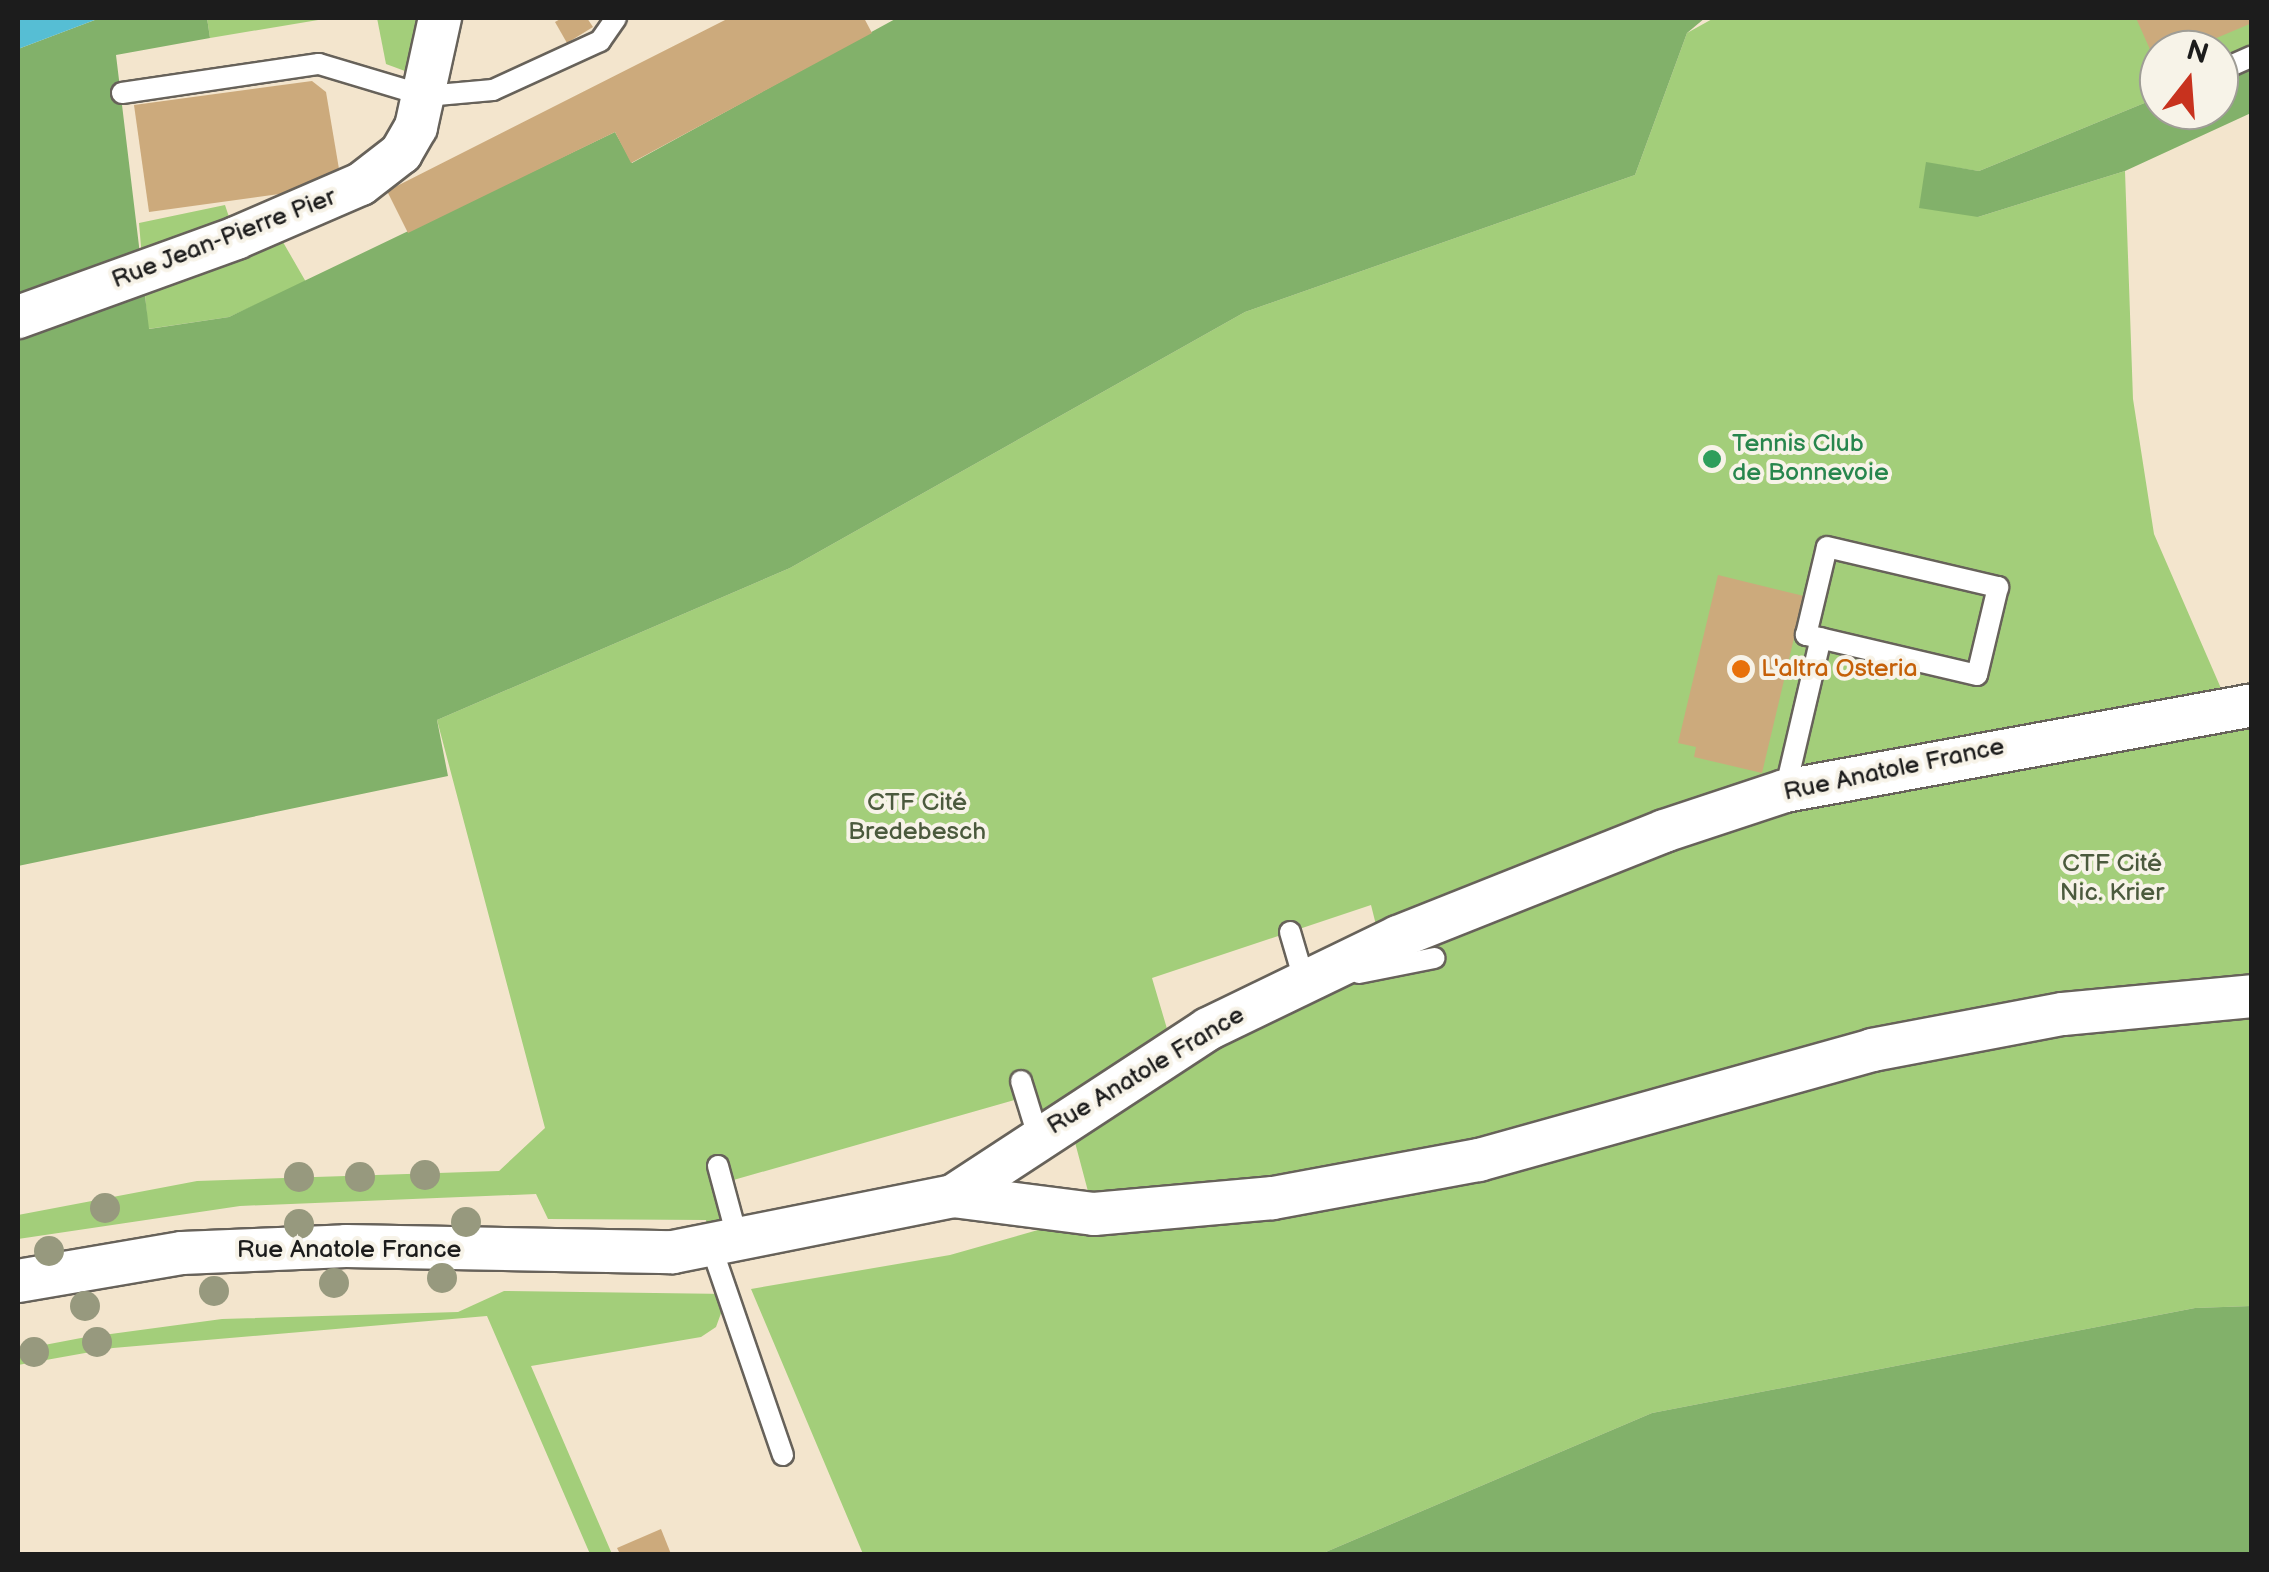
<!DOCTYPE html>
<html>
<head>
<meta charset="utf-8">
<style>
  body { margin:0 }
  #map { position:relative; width:2269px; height:1572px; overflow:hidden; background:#f3e5cd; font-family:"Balsamiq Sans",sans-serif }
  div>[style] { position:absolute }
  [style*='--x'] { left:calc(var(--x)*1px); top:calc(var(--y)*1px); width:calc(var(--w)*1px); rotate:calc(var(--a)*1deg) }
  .green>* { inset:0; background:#a3ce7a }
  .forest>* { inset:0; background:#82b16a }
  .water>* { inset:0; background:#56bed4 }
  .building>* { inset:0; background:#ccaa7c }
  .roads { filter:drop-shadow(2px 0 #67625a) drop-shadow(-2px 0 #67625a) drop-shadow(0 2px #67625a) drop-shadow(0 -2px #67625a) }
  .service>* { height:20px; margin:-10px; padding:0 10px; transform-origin:10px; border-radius:10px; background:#fff }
  .minor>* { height:42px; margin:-21px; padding:0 21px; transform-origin:21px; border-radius:21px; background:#fff }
  .trees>* { width:30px; height:30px; margin:-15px; border-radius:50%; background:#97997e }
  .dots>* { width:28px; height:28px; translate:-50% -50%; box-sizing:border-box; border:5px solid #f7f3e8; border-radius:50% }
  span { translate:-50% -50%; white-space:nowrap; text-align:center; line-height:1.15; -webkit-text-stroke:8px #f7f3e8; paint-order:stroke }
  .street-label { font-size:25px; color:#1c1c1c }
  .leisure-label { font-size:25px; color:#27864d }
  .left { translate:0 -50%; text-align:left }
  .food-label { font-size:25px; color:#c56008 }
  .park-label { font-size:25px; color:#4b5a3d }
  .frame { position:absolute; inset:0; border:20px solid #1c1c1c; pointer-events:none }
  .north { position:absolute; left:2139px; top:30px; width:100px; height:100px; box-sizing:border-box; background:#f7f3e8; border:2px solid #9f9d96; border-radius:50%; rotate:17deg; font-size:28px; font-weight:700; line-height:40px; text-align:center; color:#1c1c1c }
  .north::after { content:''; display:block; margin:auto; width:35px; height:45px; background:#c8321e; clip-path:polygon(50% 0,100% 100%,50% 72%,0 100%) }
</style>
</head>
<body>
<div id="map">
  <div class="green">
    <div style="clip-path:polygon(207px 18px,330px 18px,210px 38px)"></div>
    <div style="clip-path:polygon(377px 18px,420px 18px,413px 74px,386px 64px)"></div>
    <div style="clip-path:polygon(evenodd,1714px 18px,2251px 18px,2251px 57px,2219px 71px,2219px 50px,2159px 50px,2159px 97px,1979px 171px,1926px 163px,1978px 217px,2125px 171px,2133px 399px,2154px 534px,2223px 693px,2251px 689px,2251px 1306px,2195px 1308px,1652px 1413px,1321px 1554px,863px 1554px,751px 1289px,950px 1255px,1094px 1214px,1068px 1116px,1038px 1136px,1025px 1097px,723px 1183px,738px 1240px,711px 1246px,706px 1220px,548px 1219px,536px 1194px,240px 1206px,18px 1239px,18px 1215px,197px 1181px,499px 1171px,545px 1128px,437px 720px,790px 568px,1245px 312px,1635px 175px,1687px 33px,1714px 18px,1371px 905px,1381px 945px,1173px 1049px,1152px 978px,1371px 905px)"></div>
    <div style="clip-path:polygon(225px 205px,236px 238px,272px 223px,306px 282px,229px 317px,148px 329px,139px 223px)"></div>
    <div style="clip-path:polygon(504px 1291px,728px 1294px,716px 1327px,701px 1337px,531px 1366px,612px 1554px,590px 1554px,487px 1316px,113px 1348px,18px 1365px,18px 1350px,81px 1338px,222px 1319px,458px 1312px)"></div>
  </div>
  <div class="forest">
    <div style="clip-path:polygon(100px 18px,207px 18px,210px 38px,116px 55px,149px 329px,229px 317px,615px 132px,632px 163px,897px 18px,1705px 18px,1687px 33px,1635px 175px,1245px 312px,790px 568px,437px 720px,448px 776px,18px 866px,18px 49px)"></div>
    <div style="clip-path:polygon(2251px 57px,2251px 113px,2125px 171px,1978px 217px,1919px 208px,1926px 162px,1979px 171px,2159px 97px,2159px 110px,2219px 110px,2219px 71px)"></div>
    <div style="clip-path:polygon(2251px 1306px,2251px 1554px,1321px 1554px,1652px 1413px,2195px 1308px)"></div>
  </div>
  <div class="water">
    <div style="clip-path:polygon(18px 18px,100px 18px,18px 49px)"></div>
  </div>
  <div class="building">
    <div style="clip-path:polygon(562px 18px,587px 18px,593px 27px,567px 43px,555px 22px)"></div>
    <div style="clip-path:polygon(729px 18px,864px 18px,872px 33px,631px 163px,615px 132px,408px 233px,387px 191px)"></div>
    <div style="clip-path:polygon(2136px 18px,2252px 18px,2252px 23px,2188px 50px,2159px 50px,2156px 63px)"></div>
    <div style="clip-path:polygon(312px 81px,326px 92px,339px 169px,330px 187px,149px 212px,134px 105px)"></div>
    <div style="clip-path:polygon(1718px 575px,1804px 596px,1762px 773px,1694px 757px,1696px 747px,1678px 743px)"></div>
    <div style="clip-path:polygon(661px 1529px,671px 1554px,620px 1554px,617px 1548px)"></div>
  </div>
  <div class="roads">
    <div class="service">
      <div style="--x:2219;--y:71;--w:36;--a:-24"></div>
      <div style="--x:122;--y:93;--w:199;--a:-8.4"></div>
      <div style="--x:319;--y:64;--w:112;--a:16.7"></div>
      <div style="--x:426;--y:96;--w:67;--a:-5.1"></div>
      <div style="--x:493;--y:90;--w:118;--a:-24.6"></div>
      <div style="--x:600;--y:41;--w:28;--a:-55"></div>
      <div style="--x:1827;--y:547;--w:176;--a:13.2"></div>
      <div style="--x:1998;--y:587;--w:90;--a:103.4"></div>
      <div style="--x:1977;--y:675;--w:176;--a:-166.8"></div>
      <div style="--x:1806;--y:635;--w:90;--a:-76.6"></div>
      <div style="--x:1785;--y:791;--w:157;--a:-76.8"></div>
      <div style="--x:1290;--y:932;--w:53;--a:73.6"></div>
      <div style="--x:1359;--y:973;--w:77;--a:-11.2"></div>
      <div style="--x:1021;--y:1081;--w:58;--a:72.8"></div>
      <div style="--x:718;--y:1166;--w:77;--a:74.9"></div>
      <div style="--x:711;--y:1246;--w:221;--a:71"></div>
    </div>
    <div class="minor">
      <div style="--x:18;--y:317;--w:232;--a:-19.9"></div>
      <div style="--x:236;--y:238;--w:136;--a:-23.4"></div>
      <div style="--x:361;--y:184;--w:51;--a:-37.8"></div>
      <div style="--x:401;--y:153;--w:30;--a:-60"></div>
      <div style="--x:416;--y:127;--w:112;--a:-77.6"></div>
      <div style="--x:953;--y:1196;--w:142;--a:7.3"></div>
      <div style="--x:1094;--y:1214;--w:180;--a:-5.1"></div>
      <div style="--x:1273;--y:1198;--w:209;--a:-10.5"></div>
      <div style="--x:1479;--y:1160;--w:408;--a:-15.6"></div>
      <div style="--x:1872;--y:1050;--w:194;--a:-10.7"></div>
      <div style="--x:2063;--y:1014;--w:190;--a:-5.4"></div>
      <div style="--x:18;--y:1281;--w:166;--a:-9.7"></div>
      <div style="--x:182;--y:1253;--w:164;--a:-2.4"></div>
      <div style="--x:346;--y:1246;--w:327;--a:1.1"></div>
      <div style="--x:673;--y:1252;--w:286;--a:-11.3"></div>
      <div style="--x:953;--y:1196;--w:305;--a:-33.2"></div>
      <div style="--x:1208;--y:1029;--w:211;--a:-25.8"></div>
      <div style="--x:1398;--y:937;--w:286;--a:-21.7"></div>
      <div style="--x:1664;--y:831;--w:127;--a:-18.3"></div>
      <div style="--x:1785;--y:791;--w:475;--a:-10.4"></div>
    </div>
  </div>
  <div class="trees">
    <div style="left:425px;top:1175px"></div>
    <div style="left:299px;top:1177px"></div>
    <div style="left:360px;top:1177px"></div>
    <div style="left:105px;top:1208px"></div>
    <div style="left:466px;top:1222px"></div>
    <div style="left:299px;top:1224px"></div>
    <div style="left:49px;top:1251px"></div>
    <div style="left:442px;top:1278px"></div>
    <div style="left:334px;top:1283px"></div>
    <div style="left:214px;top:1291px"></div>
    <div style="left:85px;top:1306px"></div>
    <div style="left:97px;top:1342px"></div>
    <div style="left:34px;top:1352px"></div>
  </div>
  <div class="dots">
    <div style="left:1712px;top:459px;background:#2e9e5b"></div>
    <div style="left:1741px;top:669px;background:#e8710a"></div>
  </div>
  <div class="street-label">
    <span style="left:224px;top:239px;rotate:-21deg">Rue Jean-Pierre Pier</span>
    <span style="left:1894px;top:770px;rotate:-12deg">Rue Anatole France</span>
    <span style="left:1146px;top:1071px;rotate:-31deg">Rue Anatole France</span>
    <span style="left:349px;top:1250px">Rue Anatole France</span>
  </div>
  <div class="leisure-label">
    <span class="left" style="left:1732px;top:459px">Tennis Club<br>de Bonnevoie</span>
  </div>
  <div class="food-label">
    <span class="left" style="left:1761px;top:669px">L'altra Osteria</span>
  </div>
  <div class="park-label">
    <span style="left:917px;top:818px">CTF Cité<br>Bredebesch</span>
    <span style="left:2112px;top:879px">CTF Cité<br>Nic. Krier</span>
  </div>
  <div class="frame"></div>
  <div class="north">N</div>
</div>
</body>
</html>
